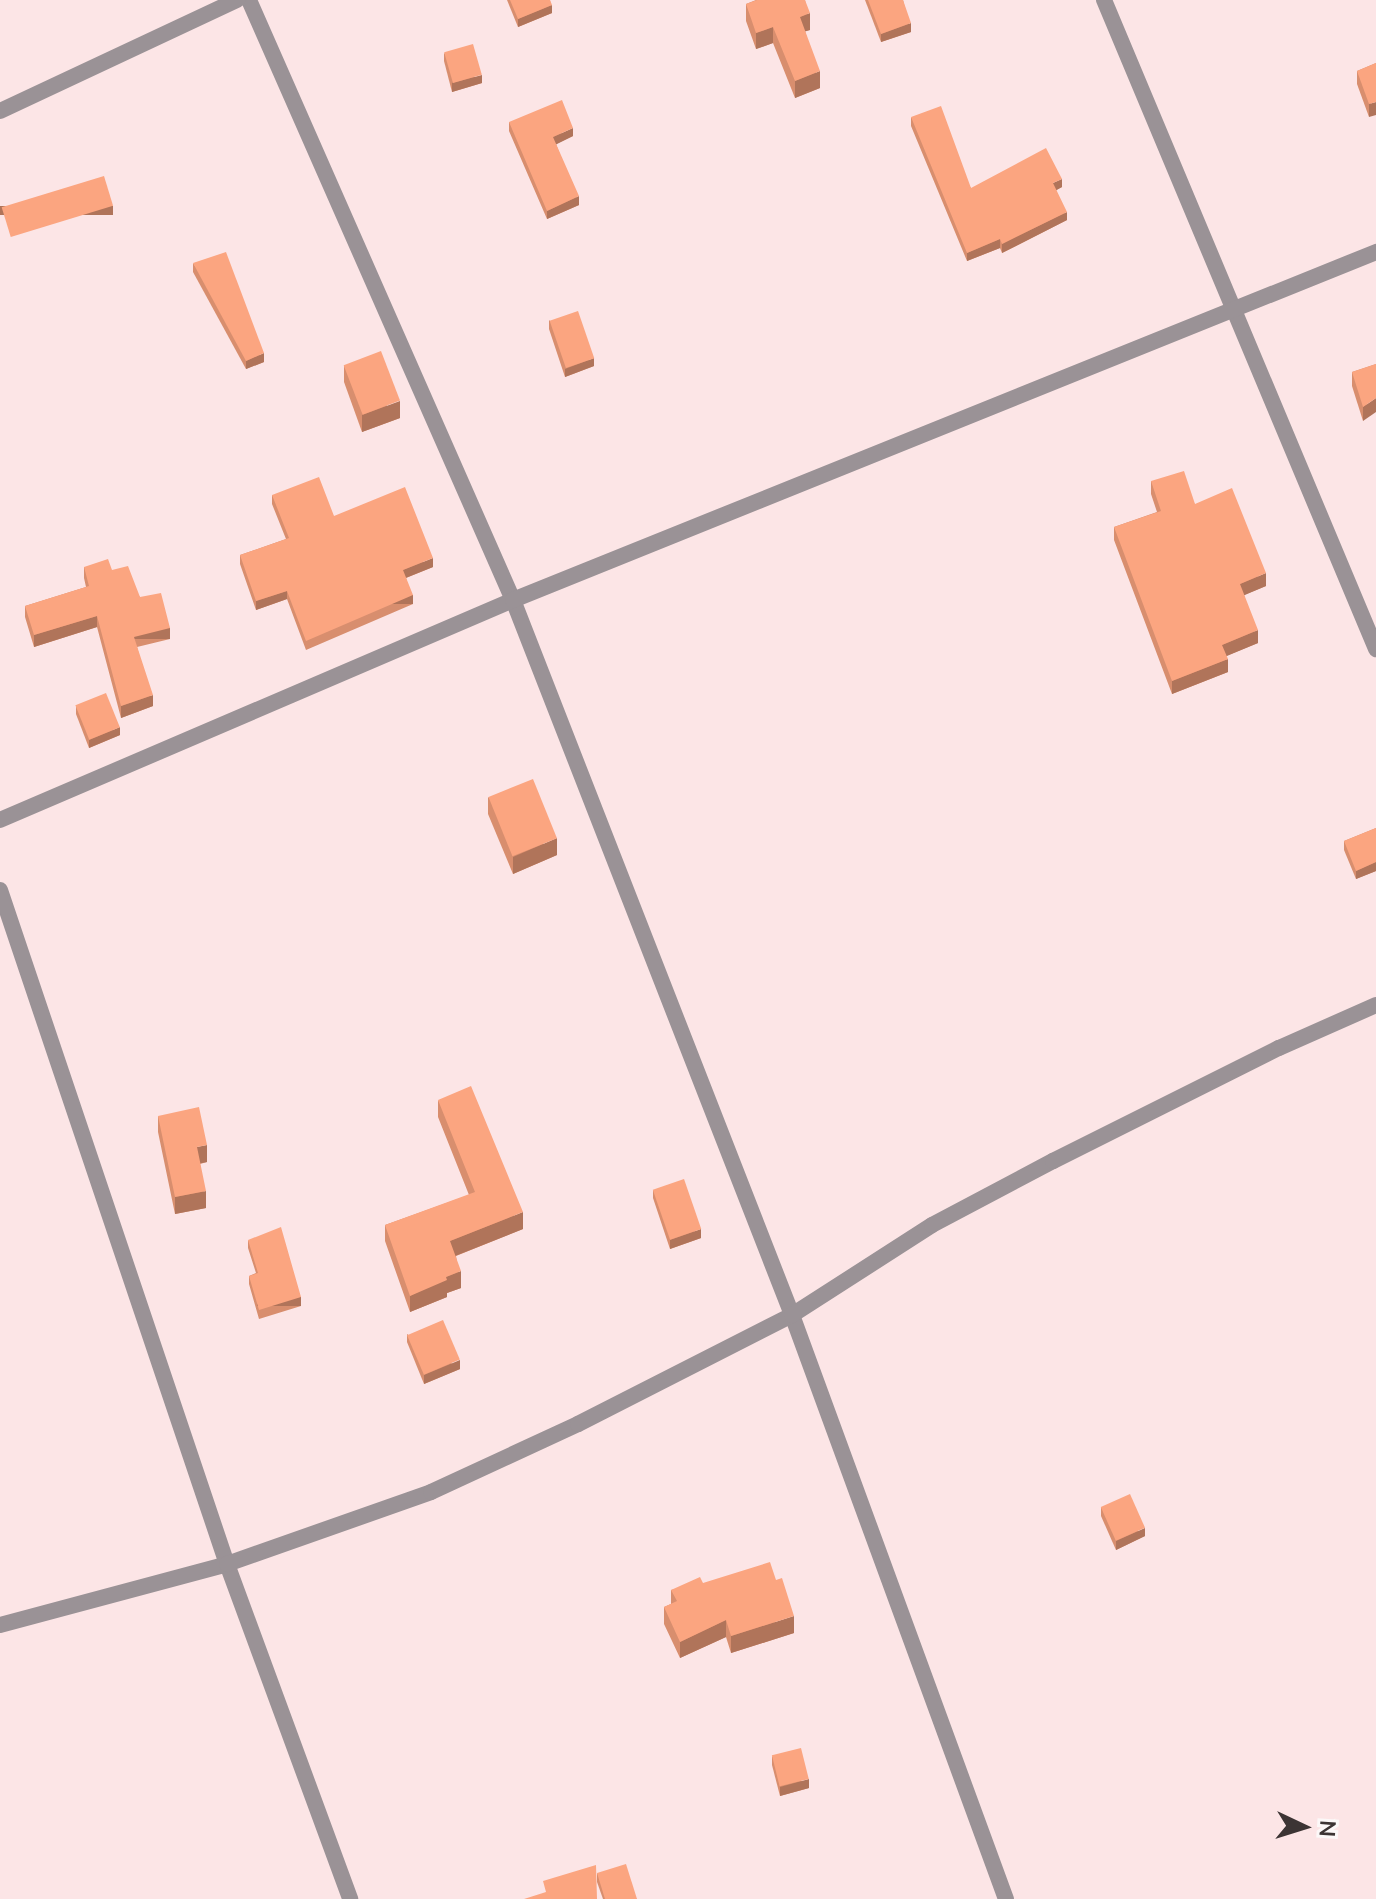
<!DOCTYPE html>
<html>
<head>
<meta charset="utf-8">
<style>
  body { margin:0 }
  #map { position:relative; width:1376px; height:1899px; overflow:hidden; background:#fce5e6; font-family:Mulish,sans-serif }
  div>[style] { position:absolute }
  [style*='--x'] { left:calc(var(--x)*1px); top:calc(var(--y)*1px); width:calc(var(--w)*1px); rotate:calc(var(--a)*1deg) }
  .street>* { height:16px; margin:-8px; padding:0 8px; transform-origin:8px; border-radius:8px; background:#9a9296 }
  .wall>* { inset:0; background:#d88e6e }
  .shaded-wall>* { inset:0; background:#b0745a; transform-origin:0 0 }
  .building>* { inset:0; background:#fba580; transform-origin:0 0 }
  span { translate:-50% -50%; white-space:nowrap; text-align:center; line-height:1.15; -webkit-text-stroke:7px #fcf8f8; paint-order:stroke }
  .north { position:absolute; left:1264px; top:1787px; width:80px; height:80px; -webkit-text-stroke:6px #fcf8f8; paint-order:stroke; rotate:94deg; font-size:22px; font-weight:700; line-height:32px; text-align:center; color:#3c3434 }
  .north::after { content:''; display:block; margin:auto; width:28px; height:36px; background:#3c3434; clip-path:polygon(50% 0,100% 100%,50% 72%,0 100%) }
</style>
</head>
<body>
<div id="map">
  <div class="street">
    <div style="--x:249;--y:0;--w:656;--a:66.25"></div>
    <div style="--x:513;--y:600;--w:768;--a:68.68"></div>
    <div style="--x:792;--y:1315;--w:622;--a:69.88"></div>
    <div style="--x:1104;--y:0;--w:704;--a:67.26"></div>
    <div style="--x:0;--y:111;--w:262;--a:-25.1"></div>
    <div style="--x:0;--y:820;--w:558;--a:-23.21"></div>
    <div style="--x:513;--y:600;--w:931;--a:-21.96"></div>
    <div style="--x:0;--y:890;--w:711;--a:71.39"></div>
    <div style="--x:227;--y:1564;--w:357;--a:69.8"></div>
    <div style="--x:0;--y:1625;--w:235;--a:-15"></div>
    <div style="--x:227;--y:1564;--w:216;--a:-19.4"></div>
    <div style="--x:431;--y:1492;--w:162;--a:-24.8"></div>
    <div style="--x:578;--y:1424;--w:240;--a:-27"></div>
    <div style="--x:792;--y:1315;--w:166;--a:-32.7"></div>
    <div style="--x:932;--y:1225;--w:137;--a:-27.9"></div>
    <div style="--x:1053;--y:1161;--w:253;--a:-26.6"></div>
    <div style="--x:1279;--y:1048;--w:106;--a:-23.9"></div>
  </div>
  <div class="wall">
    <div style="clip-path:polygon(507px 0,550px 0,552px 13px,518px 27px)"></div>
    <div style="clip-path:polygon(756px 0,805px 0,810px 30px,805px 31px,820px 88px,795px 98px,773px 43px,756px 49px,746px 21px,746px 4px)"></div>
    <div style="clip-path:polygon(865px 0,903px 0,911px 32px,881px 42px)"></div>
    <div style="clip-path:polygon(444px 53px,482px 83px,452px 92px,444px 61px)"></div>
    <div style="clip-path:polygon(1376px 63px,1369px 117px,1357px 84px,1357px 71px)"></div>
    <div style="clip-path:polygon(911px 117px,971px 188px,1062px 187px,1056px 190px,1067px 220px,1002px 253px,1000px 248px,967px 261px,911px 126px)"></div>
    <div style="clip-path:polygon(509px 122px,573px 136px,556px 144px,579px 205px,547px 219px,509px 131px)"></div>
    <div style="clip-path:polygon(193px 263px,264px 362px,246px 369px,193px 272px)"></div>
    <div style="clip-path:polygon(549px 320px,594px 366px,565px 377px,549px 329px)"></div>
    <div style="clip-path:polygon(1376px 364px,1363px 421px,1352px 386px,1352px 372px)"></div>
    <div style="clip-path:polygon(344px 365px,400px 418px,362px 432px,344px 382px)"></div>
    <div style="clip-path:polygon(1151px 481px,1195px 504px,1266px 586px,1244px 595px,1258px 643px,1226px 656px,1228px 672px,1172px 694px,1114px 540px,1114px 527px,1157px 512px,1151px 494px)"></div>
    <div style="clip-path:polygon(272px 495px,334px 516px,433px 567px,406px 578px,413px 604px,306px 650px,287px 599px,256px 610px,240px 564px,240px 555px,286px 539px,272px 504px)"></div>
    <div style="clip-path:polygon(84px 567px,112px 570px,140px 597px,170px 639px,137px 647px,153px 706px,121px 718px,97px 627px,34px 647px,25px 617px,25px 606px,86px 587px,84px 578px)"></div>
    <div style="clip-path:polygon(76px 706px,120px 735px,89px 748px,76px 714px)"></div>
    <div style="clip-path:polygon(488px 797px,557px 855px,513px 874px,488px 814px)"></div>
    <div style="clip-path:polygon(1376px 828px,1376px 871px,1356px 879px,1344px 850px,1344px 841px)"></div>
    <div style="clip-path:polygon(438px 1100px,523px 1229px,456px 1256px,461px 1288px,447px 1293px,447px 1297px,410px 1312px,385px 1241px,385px 1225px,469px 1195px,438px 1117px)"></div>
    <div style="clip-path:polygon(158px 1116px,207px 1162px,200px 1164px,206px 1208px,175px 1214px,158px 1132px)"></div>
    <div style="clip-path:polygon(653px 1190px,701px 1238px,670px 1249px,653px 1198px)"></div>
    <div style="clip-path:polygon(248px 1240px,301px 1306px,259px 1319px,249px 1284px,249px 1276px,256px 1273px,248px 1248px)"></div>
    <div style="clip-path:polygon(407px 1334px,460px 1369px,424px 1384px,407px 1342px)"></div>
    <div style="clip-path:polygon(1101px 1507px,1145px 1536px,1116px 1550px,1101px 1516px)"></div>
    <div style="clip-path:polygon(703px 1583px,794px 1633px,731px 1653px,726px 1637px,680px 1658px,664px 1624px,664px 1607px,671px 1604px,671px 1590px)"></div>
    <div style="clip-path:polygon(772px 1756px,809px 1788px,780px 1796px,772px 1765px)"></div>
    <div style="clip-path:polygon(597px 1873px,637px 1899px,603px 1899px,597px 1882px)"></div>
  </div>
  <div class="shaded-wall">
    <div style="clip-path:polygon(552px 5px,552px 13px,518px 27px,518px 19px)"></div>
    <div style="clip-path:polygon(810px 13px,810px 30px,800px 33px,800px 17px)"></div>
    <div style="clip-path:polygon(911px 23px,911px 32px,881px 42px,881px 34px)"></div>
    <div style="clip-path:polygon(773px 27px,773px 43px,756px 49px,756px 33px)"></div>
    <div style="clip-path:polygon(820px 71px,820px 88px,795px 98px,795px 81px)"></div>
    <div style="clip-path:polygon(482px 75px,482px 83px,452px 92px,452px 83px)"></div>
    <div style="clip-path:polygon(1376px 102px,1376px 115px,1369px 117px,1369px 104px)"></div>
    <div style="clip-path:polygon(573px 128px,573px 136px,553px 146px,553px 137px)"></div>
    <div style="clip-path:polygon(1062px 179px,1062px 187px,1053px 192px,1053px 183px)"></div>
    <div style="clip-path:polygon(579px 196px,579px 205px,547px 219px,547px 211px)"></div>
    <div style="left:113px;top:206px;width:9px;height:116px;rotate:90deg"></div>
    <div style="clip-path:polygon(1067px 212px,1067px 220px,1002px 253px,1002px 244px)"></div>
    <div style="clip-path:polygon(1000px 239px,1000px 248px,967px 261px,967px 253px)"></div>
    <div style="clip-path:polygon(264px 353px,264px 362px,246px 369px,246px 361px)"></div>
    <div style="clip-path:polygon(594px 358px,594px 366px,565px 377px,565px 369px)"></div>
    <div style="clip-path:polygon(1376px 398px,1376px 412px,1363px 421px,1363px 407px)"></div>
    <div style="clip-path:polygon(400px 401px,400px 418px,362px 432px,362px 415px)"></div>
    <div style="clip-path:polygon(433px 558px,433px 567px,403px 579px,403px 570px)"></div>
    <div style="clip-path:polygon(1266px 573px,1266px 586px,1240px 597px,1240px 584px)"></div>
    <div style="clip-path:polygon(287px 591px,287px 599px,256px 610px,256px 601px)"></div>
    <div style="left:413px;top:595px;width:9px;height:116px;rotate:90deg"></div>
    <div style="clip-path:polygon(97px 616px,97px 627px,34px 647px,34px 635px)"></div>
    <div style="left:170px;top:628px;width:11px;height:37px;rotate:90deg"></div>
    <div style="clip-path:polygon(1258px 630px,1258px 643px,1222px 658px,1222px 645px)"></div>
    <div style="clip-path:polygon(1228px 659px,1228px 672px,1172px 694px,1172px 681px)"></div>
    <div style="clip-path:polygon(153px 695px,153px 706px,121px 718px,121px 706px)"></div>
    <div style="clip-path:polygon(120px 727px,120px 735px,89px 748px,89px 740px)"></div>
    <div style="clip-path:polygon(557px 838px,557px 855px,513px 874px,513px 857px)"></div>
    <div style="clip-path:polygon(1376px 862px,1376px 871px,1356px 879px,1356px 871px)"></div>
    <div style="clip-path:polygon(207px 1145px,207px 1162px,197px 1164px,197px 1147px)"></div>
    <div style="clip-path:polygon(206px 1191px,206px 1208px,175px 1214px,175px 1197px)"></div>
    <div style="clip-path:polygon(523px 1212px,523px 1229px,450px 1258px,450px 1241px)"></div>
    <div style="clip-path:polygon(701px 1229px,701px 1238px,670px 1249px,670px 1240px)"></div>
    <div style="clip-path:polygon(461px 1271px,461px 1288px,447px 1293px,447px 1297px,410px 1312px,410px 1296px,446px 1277px)"></div>
    <div style="left:301px;top:1297px;width:9px;height:44px;rotate:90deg"></div>
    <div style="clip-path:polygon(460px 1360px,460px 1369px,424px 1384px,424px 1375px)"></div>
    <div style="clip-path:polygon(1145px 1528px,1145px 1536px,1116px 1550px,1116px 1541px)"></div>
    <div style="clip-path:polygon(794px 1616px,794px 1633px,731px 1653px,731px 1636px)"></div>
    <div style="clip-path:polygon(726px 1620px,726px 1637px,680px 1658px,680px 1642px)"></div>
    <div style="clip-path:polygon(809px 1779px,809px 1788px,780px 1796px,780px 1787px)"></div>
  </div>
  <div class="building">
    <div style="clip-path:polygon(510px 0,550px 0,552px 5px,518px 19px)"></div>
    <div style="clip-path:polygon(757px 0,805px 0,810px 13px,800px 17px,820px 71px,795px 81px,773px 27px,756px 33px,746px 4px)"></div>
    <div style="clip-path:polygon(868px 0,903px 0,911px 23px,881px 34px)"></div>
    <div style="left:473px;top:44px;width:32px;height:30px;rotate:74deg"></div>
    <div style="clip-path:polygon(1376px 63px,1376px 102px,1369px 104px,1357px 71px)"></div>
    <div style="clip-path:polygon(562px 100px,573px 128px,553px 137px,579px 196px,547px 211px,509px 122px)"></div>
    <div style="clip-path:polygon(941px 106px,971px 188px,1046px 148px,1062px 179px,1053px 183px,1067px 212px,1002px 244px,1000px 239px,967px 253px,911px 117px)"></div>
    <div style="left:104px;top:176px;width:31px;height:107px;rotate:73deg"></div>
    <div style="clip-path:polygon(226px 252px,264px 353px,246px 361px,193px 263px)"></div>
    <div style="left:578px;top:311px;width:50px;height:30px;rotate:71deg"></div>
    <div style="left:381px;top:351px;width:53px;height:40px;rotate:69deg"></div>
    <div style="clip-path:polygon(1376px 364px,1376px 398px,1363px 407px,1352px 372px)"></div>
    <div style="clip-path:polygon(1184px 471px,1195px 504px,1232px 488px,1266px 573px,1240px 584px,1258px 630px,1222px 645px,1228px 659px,1172px 681px,1114px 527px,1161px 511px,1151px 481px)"></div>
    <div style="clip-path:polygon(319px 477px,334px 516px,405px 487px,433px 558px,403px 570px,413px 595px,306px 641px,287px 591px,256px 601px,240px 555px,289px 538px,272px 495px)"></div>
    <div style="clip-path:polygon(108px 559px,112px 570px,128px 566px,140px 597px,161px 593px,170px 628px,134px 637px,153px 695px,121px 706px,97px 616px,34px 635px,25px 606px,89px 586px,84px 567px)"></div>
    <div style="left:106px;top:693px;width:37px;height:33px;rotate:68deg"></div>
    <div style="left:533px;top:779px;width:64px;height:48px;rotate:68deg"></div>
    <div style="clip-path:polygon(1376px 828px,1376px 862px,1356px 871px,1344px 841px)"></div>
    <div style="clip-path:polygon(471px 1086px,523px 1212px,450px 1241px,461px 1271px,446px 1277px,447px 1280px,410px 1296px,385px 1225px,475px 1192px,438px 1100px)"></div>
    <div style="clip-path:polygon(199px 1107px,207px 1145px,197px 1147px,206px 1191px,175px 1197px,158px 1116px)"></div>
    <div style="left:684px;top:1179px;width:53px;height:33px;rotate:71deg"></div>
    <div style="clip-path:polygon(281px 1227px,301px 1297px,259px 1310px,249px 1276px,258px 1273px,248px 1240px)"></div>
    <div style="left:443px;top:1320px;width:43px;height:39px;rotate:67deg"></div>
    <div style="left:1130px;top:1494px;width:37px;height:32px;rotate:66deg"></div>
    <div style="clip-path:polygon(770px 1562px,776px 1580px,782px 1578px,794px 1616px,731px 1636px,726px 1620px,680px 1642px,664px 1607px,677px 1601px,671px 1590px,700px 1577px,703px 1583px)"></div>
    <div style="left:801px;top:1748px;width:32px;height:30px;rotate:76deg"></div>
    <div style="clip-path:polygon(626px 1864px,637px 1899px,605px 1899px,597px 1873px)"></div>
    <div style="clip-path:polygon(596px 1865px,597px 1899px,524px 1899px,546px 1892px,543px 1881px)"></div>
  </div>
  <div class="north">N</div>
</div>
</body>
</html>
